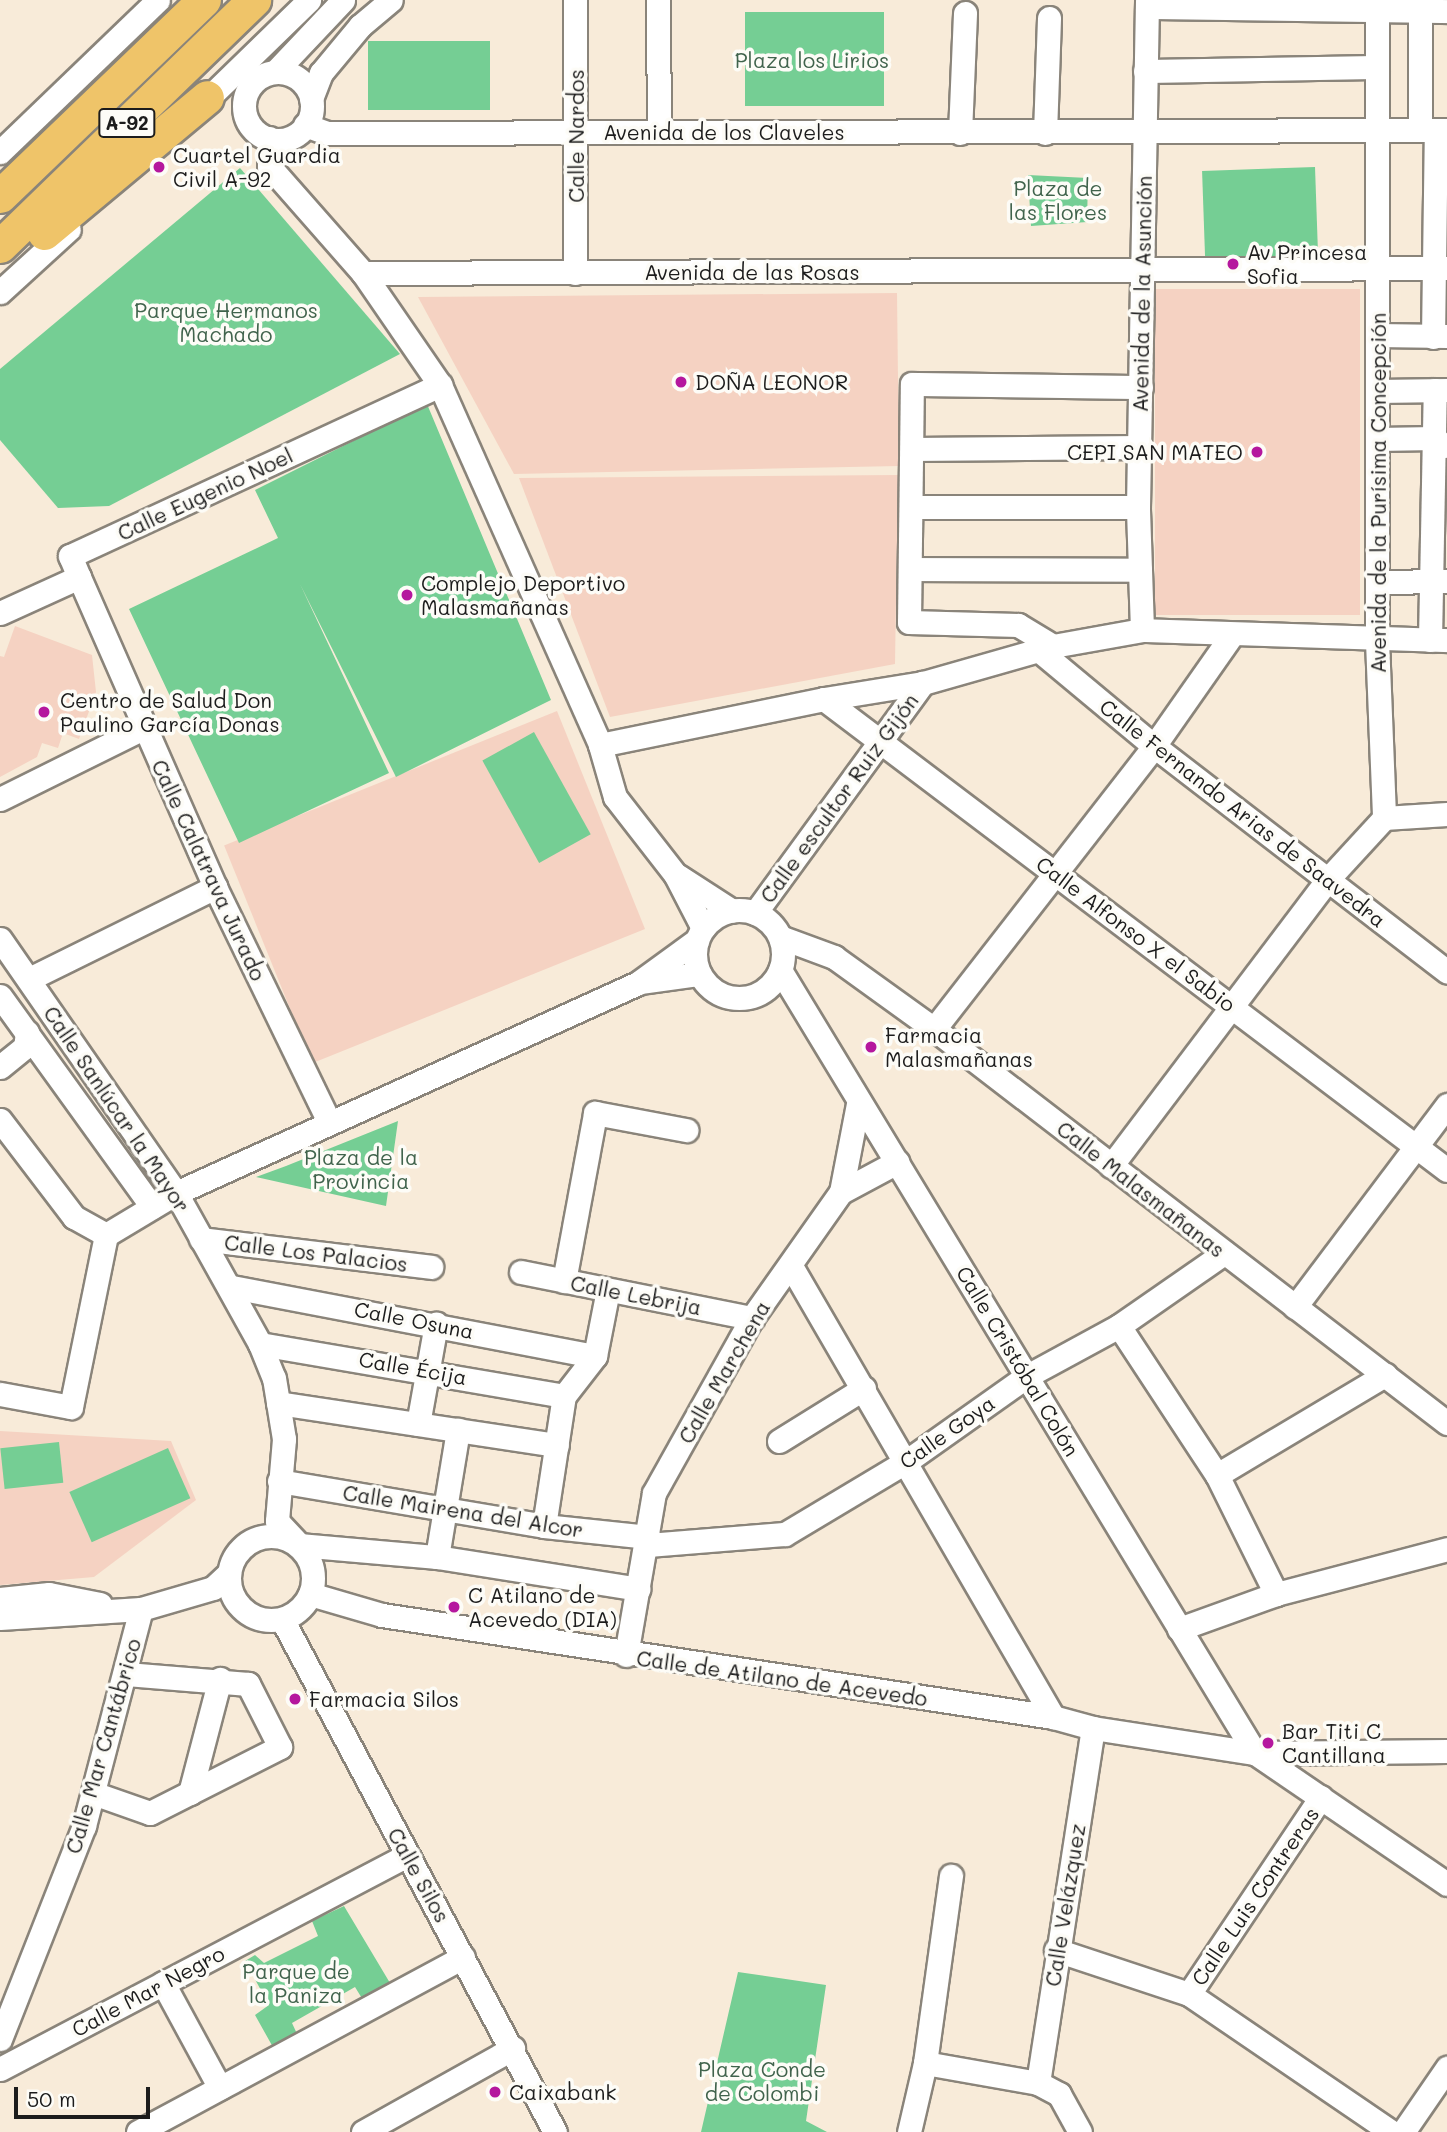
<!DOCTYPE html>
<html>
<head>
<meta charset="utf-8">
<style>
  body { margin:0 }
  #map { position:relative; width:1447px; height:2132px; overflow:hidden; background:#f8ebd9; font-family:Mali,sans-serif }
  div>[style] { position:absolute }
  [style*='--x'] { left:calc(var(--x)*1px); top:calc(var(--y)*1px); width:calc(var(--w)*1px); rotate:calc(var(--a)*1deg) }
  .built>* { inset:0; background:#f5d2c2; transform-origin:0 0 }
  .green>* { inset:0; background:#75ce94; transform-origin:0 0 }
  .roads { filter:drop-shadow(2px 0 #8a847a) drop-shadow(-2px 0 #8a847a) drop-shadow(0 2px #8a847a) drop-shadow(0 -2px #8a847a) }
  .minor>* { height:23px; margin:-11.5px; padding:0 11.5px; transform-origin:11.5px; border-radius:11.5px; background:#fff }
  .minor>.ring { margin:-11.5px; padding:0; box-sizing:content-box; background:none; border:23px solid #fff; border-radius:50% }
  .highway>* { height:33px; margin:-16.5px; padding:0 16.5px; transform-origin:16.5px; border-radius:16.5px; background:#efc469 }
  .dots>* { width:19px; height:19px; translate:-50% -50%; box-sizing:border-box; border:4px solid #fdfcf7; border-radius:50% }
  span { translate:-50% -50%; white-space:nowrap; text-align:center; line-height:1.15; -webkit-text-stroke:7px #fdfcf7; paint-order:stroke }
  .shield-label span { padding:2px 5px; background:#fdfcf7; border:2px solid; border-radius:5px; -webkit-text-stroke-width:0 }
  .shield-label { font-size:19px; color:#1c1c1c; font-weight:700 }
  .park-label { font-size:21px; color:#40634c }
  .street-label { font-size:21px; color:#1c1c1c }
  .poi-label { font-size:21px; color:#1c1c1c }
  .left { translate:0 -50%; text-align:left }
  .right { translate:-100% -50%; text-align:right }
  .scale { position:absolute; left:14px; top:2087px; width:136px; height:32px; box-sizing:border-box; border:4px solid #1c1c1c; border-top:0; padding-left:9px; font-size:21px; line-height:24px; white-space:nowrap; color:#1c1c1c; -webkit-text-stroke:5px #fdfcf7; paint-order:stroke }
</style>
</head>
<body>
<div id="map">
  <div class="built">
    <div style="left:1155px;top:289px;width:205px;height:326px"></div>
    <div style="clip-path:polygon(897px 293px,899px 466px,514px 474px,418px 297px)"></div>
    <div style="clip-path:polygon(898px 475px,895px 664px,610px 717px,519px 478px)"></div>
    <div style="clip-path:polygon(15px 626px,92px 655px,96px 692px,79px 739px,63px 733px,58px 748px,42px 743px,37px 757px,0 777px,0 656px,4px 657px)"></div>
    <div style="left:557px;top:711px;width:235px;height:359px;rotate:68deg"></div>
    <div style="clip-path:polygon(0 1431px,171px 1441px,196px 1500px,94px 1577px,0 1585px)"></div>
  </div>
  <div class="green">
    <div style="left:745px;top:12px;width:139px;height:94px"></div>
    <div style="left:368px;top:41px;width:122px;height:69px"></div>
    <div style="left:1315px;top:167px;width:94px;height:113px;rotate:88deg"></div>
    <div style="clip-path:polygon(240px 168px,400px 354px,109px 506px,58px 508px,0 440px,0 369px)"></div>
    <div style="clip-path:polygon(1028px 175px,1088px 178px,1087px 222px,1031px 226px)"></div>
    <div style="clip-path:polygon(427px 404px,551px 700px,396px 777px,300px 584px,389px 773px,239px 843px,129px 609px,278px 538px,255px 490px)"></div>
    <div style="left:534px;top:732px;width:117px;height:59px;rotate:61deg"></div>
    <div style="clip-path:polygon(398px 1121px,386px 1206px,256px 1177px,286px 1166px)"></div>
    <div style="left:59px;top:1442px;width:41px;height:59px;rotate:84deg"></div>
    <div style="left:168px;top:1448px;width:55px;height:108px;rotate:66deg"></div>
    <div style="clip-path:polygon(344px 1906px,390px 1983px,363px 2000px,355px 1987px,292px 2023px,298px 2036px,274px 2049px,255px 2015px,269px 2005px,245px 1961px,255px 1955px,264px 1963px,318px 1936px,312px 1921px)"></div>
    <div style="clip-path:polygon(738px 1972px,826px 1985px,806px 2121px,827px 2132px,701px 2132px)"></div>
  </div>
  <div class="roads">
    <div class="minor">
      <div style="--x:658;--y:0;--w:132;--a:89.6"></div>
      <div style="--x:1377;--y:0;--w:641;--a:90"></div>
      <div style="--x:1377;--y:641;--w:177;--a:87.7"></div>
      <div style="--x:1147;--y:7;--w:300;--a:0.8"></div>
      <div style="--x:1145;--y:71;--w:232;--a:-1"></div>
      <div style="--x:275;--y:72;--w:99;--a:-46.6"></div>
      <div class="ring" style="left:244px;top:72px;width:45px;height:45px"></div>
      <div style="--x:311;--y:99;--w:28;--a:-69"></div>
      <div style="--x:321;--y:73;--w:61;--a:-50.3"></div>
      <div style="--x:360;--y:26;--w:40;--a:-40"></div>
      <div style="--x:198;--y:108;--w:155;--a:-44.2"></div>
      <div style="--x:305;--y:125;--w:23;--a:20"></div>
      <div style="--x:327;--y:133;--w:1120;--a:-0.15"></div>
      <div style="--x:1420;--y:130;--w:120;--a:-90"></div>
      <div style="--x:960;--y:133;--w:120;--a:-87.6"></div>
      <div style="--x:1045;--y:133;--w:115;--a:-88"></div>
      <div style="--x:269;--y:138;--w:28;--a:90"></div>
      <div style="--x:269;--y:166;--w:142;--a:48.7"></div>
      <div style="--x:363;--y:273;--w:136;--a:55.5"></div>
      <div style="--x:440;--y:385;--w:394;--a:66"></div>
      <div style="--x:600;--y:745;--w:54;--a:73.9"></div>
      <div style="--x:615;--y:797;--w:98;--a:52.1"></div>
      <div style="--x:675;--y:874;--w:61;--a:62.6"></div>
      <div style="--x:0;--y:152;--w:219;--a:-43.9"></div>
      <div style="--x:363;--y:273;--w:1084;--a:-0.26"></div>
      <div style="--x:575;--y:273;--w:273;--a:-90"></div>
      <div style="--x:0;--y:292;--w:93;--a:-42.4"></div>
      <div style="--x:1377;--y:335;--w:70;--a:0.8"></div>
      <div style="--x:1433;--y:337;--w:207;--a:-89.2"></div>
      <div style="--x:1377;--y:391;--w:70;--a:-0.8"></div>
      <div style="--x:1377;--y:439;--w:58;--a:-1"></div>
      <div style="--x:1435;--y:438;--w:12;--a:42"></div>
      <div style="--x:912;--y:449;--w:228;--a:-0.5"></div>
      <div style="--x:912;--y:507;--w:226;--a:0"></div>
      <div style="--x:910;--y:569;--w:230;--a:0.2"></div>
      <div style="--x:79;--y:577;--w:339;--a:66.3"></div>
      <div style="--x:215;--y:887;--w:261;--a:64.1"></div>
      <div style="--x:1377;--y:582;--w:70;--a:-0.8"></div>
      <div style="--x:0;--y:613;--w:87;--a:-24.5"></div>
      <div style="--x:79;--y:577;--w:23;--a:-113"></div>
      <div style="--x:70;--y:556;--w:408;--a:-24.8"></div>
      <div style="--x:1142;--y:630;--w:123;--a:-91.9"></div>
      <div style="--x:1138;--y:507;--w:507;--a:-88.98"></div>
      <div style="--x:1430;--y:640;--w:250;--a:-88.9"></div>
      <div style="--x:1053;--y:646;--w:41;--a:-149"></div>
      <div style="--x:1018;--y:625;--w:109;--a:-178.4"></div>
      <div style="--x:909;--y:622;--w:238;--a:-89.3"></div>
      <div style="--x:912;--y:384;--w:229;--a:0.8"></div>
      <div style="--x:1041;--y:652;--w:147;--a:39.8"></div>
      <div style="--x:1154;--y:746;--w:370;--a:37.6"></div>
      <div style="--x:824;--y:699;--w:781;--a:37.09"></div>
      <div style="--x:600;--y:745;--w:229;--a:-11.6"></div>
      <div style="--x:824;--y:699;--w:100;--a:-9.2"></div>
      <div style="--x:923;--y:683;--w:135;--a:-15.9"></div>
      <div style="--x:1053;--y:646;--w:90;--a:-10.2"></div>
      <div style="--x:1142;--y:630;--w:305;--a:1.9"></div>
      <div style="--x:0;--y:799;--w:160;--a:-26.4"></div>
      <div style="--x:1384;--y:818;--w:63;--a:-3.6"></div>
      <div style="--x:678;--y:876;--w:64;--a:32.9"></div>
      <div class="ring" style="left:695px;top:910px;width:65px;height:65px"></div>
      <div style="--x:755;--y:913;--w:285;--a:-53.9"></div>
      <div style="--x:780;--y:937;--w:58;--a:20.3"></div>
      <div style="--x:834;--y:957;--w:123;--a:35.8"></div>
      <div style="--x:934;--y:1029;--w:647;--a:37.53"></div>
      <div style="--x:0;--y:939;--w:309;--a:55.3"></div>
      <div style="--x:176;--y:1193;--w:173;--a:60.9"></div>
      <div style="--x:260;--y:1344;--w:37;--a:68"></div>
      <div style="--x:274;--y:1378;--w:62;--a:80.7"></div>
      <div style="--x:284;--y:1439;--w:82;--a:94.9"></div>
      <div style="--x:277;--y:1521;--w:33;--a:47"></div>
      <div style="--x:299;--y:1545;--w:139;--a:5"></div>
      <div style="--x:437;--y:1557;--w:204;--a:9"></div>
      <div style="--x:780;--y:970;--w:916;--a:58.76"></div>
      <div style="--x:1255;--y:1753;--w:232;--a:34.3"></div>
      <div style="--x:29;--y:979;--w:208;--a:-26.3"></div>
      <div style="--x:640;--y:982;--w:60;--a:-7.7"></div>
      <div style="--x:0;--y:996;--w:260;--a:54.2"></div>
      <div style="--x:934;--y:1029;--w:358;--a:-52.1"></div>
      <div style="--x:1154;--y:746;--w:134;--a:-55"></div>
      <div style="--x:0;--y:1067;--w:32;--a:-39"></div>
      <div style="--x:25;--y:1047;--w:15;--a:-82"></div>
      <div style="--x:0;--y:1120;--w:122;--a:52.7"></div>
      <div style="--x:74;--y:1217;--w:37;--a:29"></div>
      <div style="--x:1111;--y:1166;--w:360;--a:-52.9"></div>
      <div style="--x:1328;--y:879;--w:83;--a:-47.4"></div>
      <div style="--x:841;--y:1192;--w:64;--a:-28.2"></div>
      <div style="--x:201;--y:1239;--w:232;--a:6.9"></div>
      <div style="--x:791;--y:1266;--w:522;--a:59.85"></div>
      <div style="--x:521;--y:1272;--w:236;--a:11.3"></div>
      <div style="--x:564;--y:1281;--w:171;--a:-79.5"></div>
      <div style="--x:595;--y:1113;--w:93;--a:10.6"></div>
      <div style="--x:232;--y:1287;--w:369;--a:10.8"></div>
      <div style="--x:1295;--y:1307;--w:253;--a:-53"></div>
      <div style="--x:1119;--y:1326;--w:178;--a:56.7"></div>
      <div style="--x:1217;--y:1475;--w:133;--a:63.6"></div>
      <div style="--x:260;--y:1344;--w:308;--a:9.7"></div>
      <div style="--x:0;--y:1394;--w:72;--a:10.4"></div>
      <div style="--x:71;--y:1407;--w:176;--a:-78.5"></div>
      <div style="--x:106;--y:1235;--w:82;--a:-31"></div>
      <div style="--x:176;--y:1193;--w:507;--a:-24.44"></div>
      <div style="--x:638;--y:983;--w:73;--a:-36.1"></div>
      <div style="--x:278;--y:1403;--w:282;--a:8.6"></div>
      <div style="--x:418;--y:1424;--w:102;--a:-79.8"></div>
      <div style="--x:779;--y:1441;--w:100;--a:-31.9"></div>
      <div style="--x:1217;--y:1475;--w:196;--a:-30.8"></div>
      <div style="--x:279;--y:1481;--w:269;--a:9.6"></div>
      <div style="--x:544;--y:1526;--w:105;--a:6"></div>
      <div style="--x:544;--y:1526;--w:132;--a:-81.3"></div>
      <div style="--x:564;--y:1396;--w:51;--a:-52.2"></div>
      <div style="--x:595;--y:1356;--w:67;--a:-78.9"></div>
      <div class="ring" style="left:229px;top:1536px;width:61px;height:61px"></div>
      <div style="--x:647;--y:1545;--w:138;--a:-4.6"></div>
      <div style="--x:785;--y:1534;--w:142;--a:-30.9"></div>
      <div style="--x:907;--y:1461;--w:147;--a:-35.3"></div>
      <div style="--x:1027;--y:1376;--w:105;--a:-28.5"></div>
      <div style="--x:1119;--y:1326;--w:128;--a:-34.8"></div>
      <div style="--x:437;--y:1557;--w:129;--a:-80.6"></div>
      <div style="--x:310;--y:1594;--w:75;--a:16.3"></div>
      <div style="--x:382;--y:1615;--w:679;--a:8.64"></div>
      <div style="--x:1053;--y:1717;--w:41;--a:15.4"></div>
      <div style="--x:1093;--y:1728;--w:164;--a:8.8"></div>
      <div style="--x:1255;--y:1753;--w:192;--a:-0.6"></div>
      <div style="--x:0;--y:1599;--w:49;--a:-5.8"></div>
      <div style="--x:49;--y:1594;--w:52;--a:11.1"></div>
      <div style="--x:0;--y:1618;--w:141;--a:-3.7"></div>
      <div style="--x:141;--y:1609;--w:75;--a:-16.3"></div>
      <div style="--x:213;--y:1588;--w:22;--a:-43"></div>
      <div style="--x:282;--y:1619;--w:581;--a:61.98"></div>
      <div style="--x:1179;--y:1629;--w:103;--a:-19.8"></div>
      <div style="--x:1276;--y:1594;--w:177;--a:-14.7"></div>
      <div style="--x:626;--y:1655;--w:164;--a:-80.2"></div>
      <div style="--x:654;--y:1493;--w:201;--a:-60.8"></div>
      <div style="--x:752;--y:1318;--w:154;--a:-54.8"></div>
      <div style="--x:841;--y:1192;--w:90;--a:-79.1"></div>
      <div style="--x:93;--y:1793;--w:60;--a:19.3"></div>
      <div style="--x:150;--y:1813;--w:146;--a:-26.9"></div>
      <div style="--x:280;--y:1747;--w:71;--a:-116.9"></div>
      <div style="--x:248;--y:1684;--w:122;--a:-175.3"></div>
      <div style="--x:190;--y:1793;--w:118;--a:-75.3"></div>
      <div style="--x:1056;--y:1950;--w:140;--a:18.3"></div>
      <div style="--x:1189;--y:1994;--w:245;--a:34.3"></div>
      <div style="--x:163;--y:1983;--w:119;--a:61.5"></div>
      <div style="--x:1189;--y:1994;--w:237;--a:-56.2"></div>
      <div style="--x:0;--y:2039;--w:229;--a:-68.5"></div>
      <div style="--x:84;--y:1826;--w:224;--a:-75.3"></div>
      <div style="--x:925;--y:2063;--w:115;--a:10"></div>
      <div style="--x:1038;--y:2083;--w:24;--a:28"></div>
      <div style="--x:1059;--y:2094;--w:43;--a:61.1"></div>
      <div style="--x:0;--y:2069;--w:460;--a:-27.7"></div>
      <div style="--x:1038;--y:2083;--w:359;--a:-81.2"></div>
      <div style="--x:138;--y:2132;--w:369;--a:-28.3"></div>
      <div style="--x:363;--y:2132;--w:172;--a:-29.2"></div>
      <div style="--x:909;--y:2132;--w:71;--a:-76.9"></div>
      <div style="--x:925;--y:2063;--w:189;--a:-82.1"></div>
      <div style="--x:1403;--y:2132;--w:78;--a:-55.5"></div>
    </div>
    <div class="highway">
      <div style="--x:0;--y:196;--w:283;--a:-43.9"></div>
      <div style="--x:44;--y:233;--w:212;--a:-39.8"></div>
      <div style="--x:0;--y:246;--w:354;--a:-44.1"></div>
    </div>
  </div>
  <div class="dots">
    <div style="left:159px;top:167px;background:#b5179e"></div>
    <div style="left:1233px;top:264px;background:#b5179e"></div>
    <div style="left:681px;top:382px;background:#b5179e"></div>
    <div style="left:1257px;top:452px;background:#b5179e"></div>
    <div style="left:407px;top:595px;background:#b5179e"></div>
    <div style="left:44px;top:712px;background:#b5179e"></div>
    <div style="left:871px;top:1047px;background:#b5179e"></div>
    <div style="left:454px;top:1607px;background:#b5179e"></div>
    <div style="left:295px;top:1699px;background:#b5179e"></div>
    <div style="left:1268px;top:1743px;background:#b5179e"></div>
    <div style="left:495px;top:2092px;background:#b5179e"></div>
  </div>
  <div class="shield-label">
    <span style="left:127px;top:123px">A-92</span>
  </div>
  <div class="park-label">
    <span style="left:812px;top:60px">Plaza los Lirios</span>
    <span style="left:1058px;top:200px">Plaza de<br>las Flores</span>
    <span style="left:226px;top:322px">Parque Hermanos<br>Machado</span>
    <span style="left:361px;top:1169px">Plaza de la<br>Provincia</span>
    <span style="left:296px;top:1983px">Parque de<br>la Paniza</span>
    <span style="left:762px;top:2081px">Plaza Conde<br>de Colombi</span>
  </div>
  <div class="street-label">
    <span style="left:724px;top:132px">Avenida de los Claveles</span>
    <span style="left:576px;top:136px;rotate:-90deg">Calle Nardos</span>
    <span style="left:752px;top:272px">Avenida de las Rosas</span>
    <span style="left:1142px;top:294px;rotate:-89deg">Avenida de la Asunción</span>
    <span style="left:1378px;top:493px;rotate:-90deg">Avenida de la Purísima Concepción</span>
    <span style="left:205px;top:494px;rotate:-25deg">Calle Eugenio Noel</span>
    <span style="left:839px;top:798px;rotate:-54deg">Calle escultor Ruiz Gijón</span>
    <span style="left:1243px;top:813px;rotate:38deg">Calle Fernando Arias de Saavedra</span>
    <span style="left:209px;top:870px;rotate:65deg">Calle Calatrava Jurado</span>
    <span style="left:1136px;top:934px;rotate:37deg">Calle Alfonso X el Sabio</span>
    <span style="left:117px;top:1109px;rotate:56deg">Calle Sanlúcar la Mayor</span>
    <span style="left:1141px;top:1189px;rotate:38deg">Calle Malasmañanas</span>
    <span style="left:316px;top:1253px;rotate:7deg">Calle Los Palacios</span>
    <span style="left:636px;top:1295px;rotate:11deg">Calle Lebrija</span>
    <span style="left:414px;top:1320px;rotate:11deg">Calle Osuna</span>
    <span style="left:1018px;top:1361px;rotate:59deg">Calle Cristóbal Colón</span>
    <span style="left:413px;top:1368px;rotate:10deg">Calle Écija</span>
    <span style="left:724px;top:1372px;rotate:-60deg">Calle Marchena</span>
    <span style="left:947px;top:1432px;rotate:-35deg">Calle Goya</span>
    <span style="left:463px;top:1511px;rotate:9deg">Calle Mairena del Alcor</span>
    <span style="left:782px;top:1678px;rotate:8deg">Calle de Atilano de Acevedo</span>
    <span style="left:103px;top:1746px;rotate:-74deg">Calle Mar Cantábrico</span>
    <span style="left:419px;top:1875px;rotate:61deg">Calle Silos</span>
    <span style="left:1255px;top:1896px;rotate:-56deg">Calle Luis Contreras</span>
    <span style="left:1065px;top:1905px;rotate:-81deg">Calle Velázquez</span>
    <span style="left:148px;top:1991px;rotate:-28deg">Calle Mar Negro</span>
  </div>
  <div class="poi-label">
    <span class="left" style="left:173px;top:167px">Cuartel Guardia<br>Civil A-92</span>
    <span class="left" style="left:1247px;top:264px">Av Princesa<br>Sofia</span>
    <span class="left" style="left:695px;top:382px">DOÑA LEONOR</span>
    <span class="right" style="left:1243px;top:452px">CEPI SAN MATEO</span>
    <span class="left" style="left:421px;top:595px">Complejo Deportivo<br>Malasmañanas</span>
    <span class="left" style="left:60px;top:712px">Centro de Salud Don<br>Paulino García Donas</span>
    <span class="left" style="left:885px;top:1047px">Farmacia<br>Malasmañanas</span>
    <span class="left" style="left:468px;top:1607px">C Atilano de<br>Acevedo (DIA)</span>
    <span class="left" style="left:309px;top:1699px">Farmacia Silos</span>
    <span class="left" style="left:1282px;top:1743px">Bar Titi C<br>Cantillana</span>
    <span class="left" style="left:509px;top:2092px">Caixabank</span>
  </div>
  <div class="scale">50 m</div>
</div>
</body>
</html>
